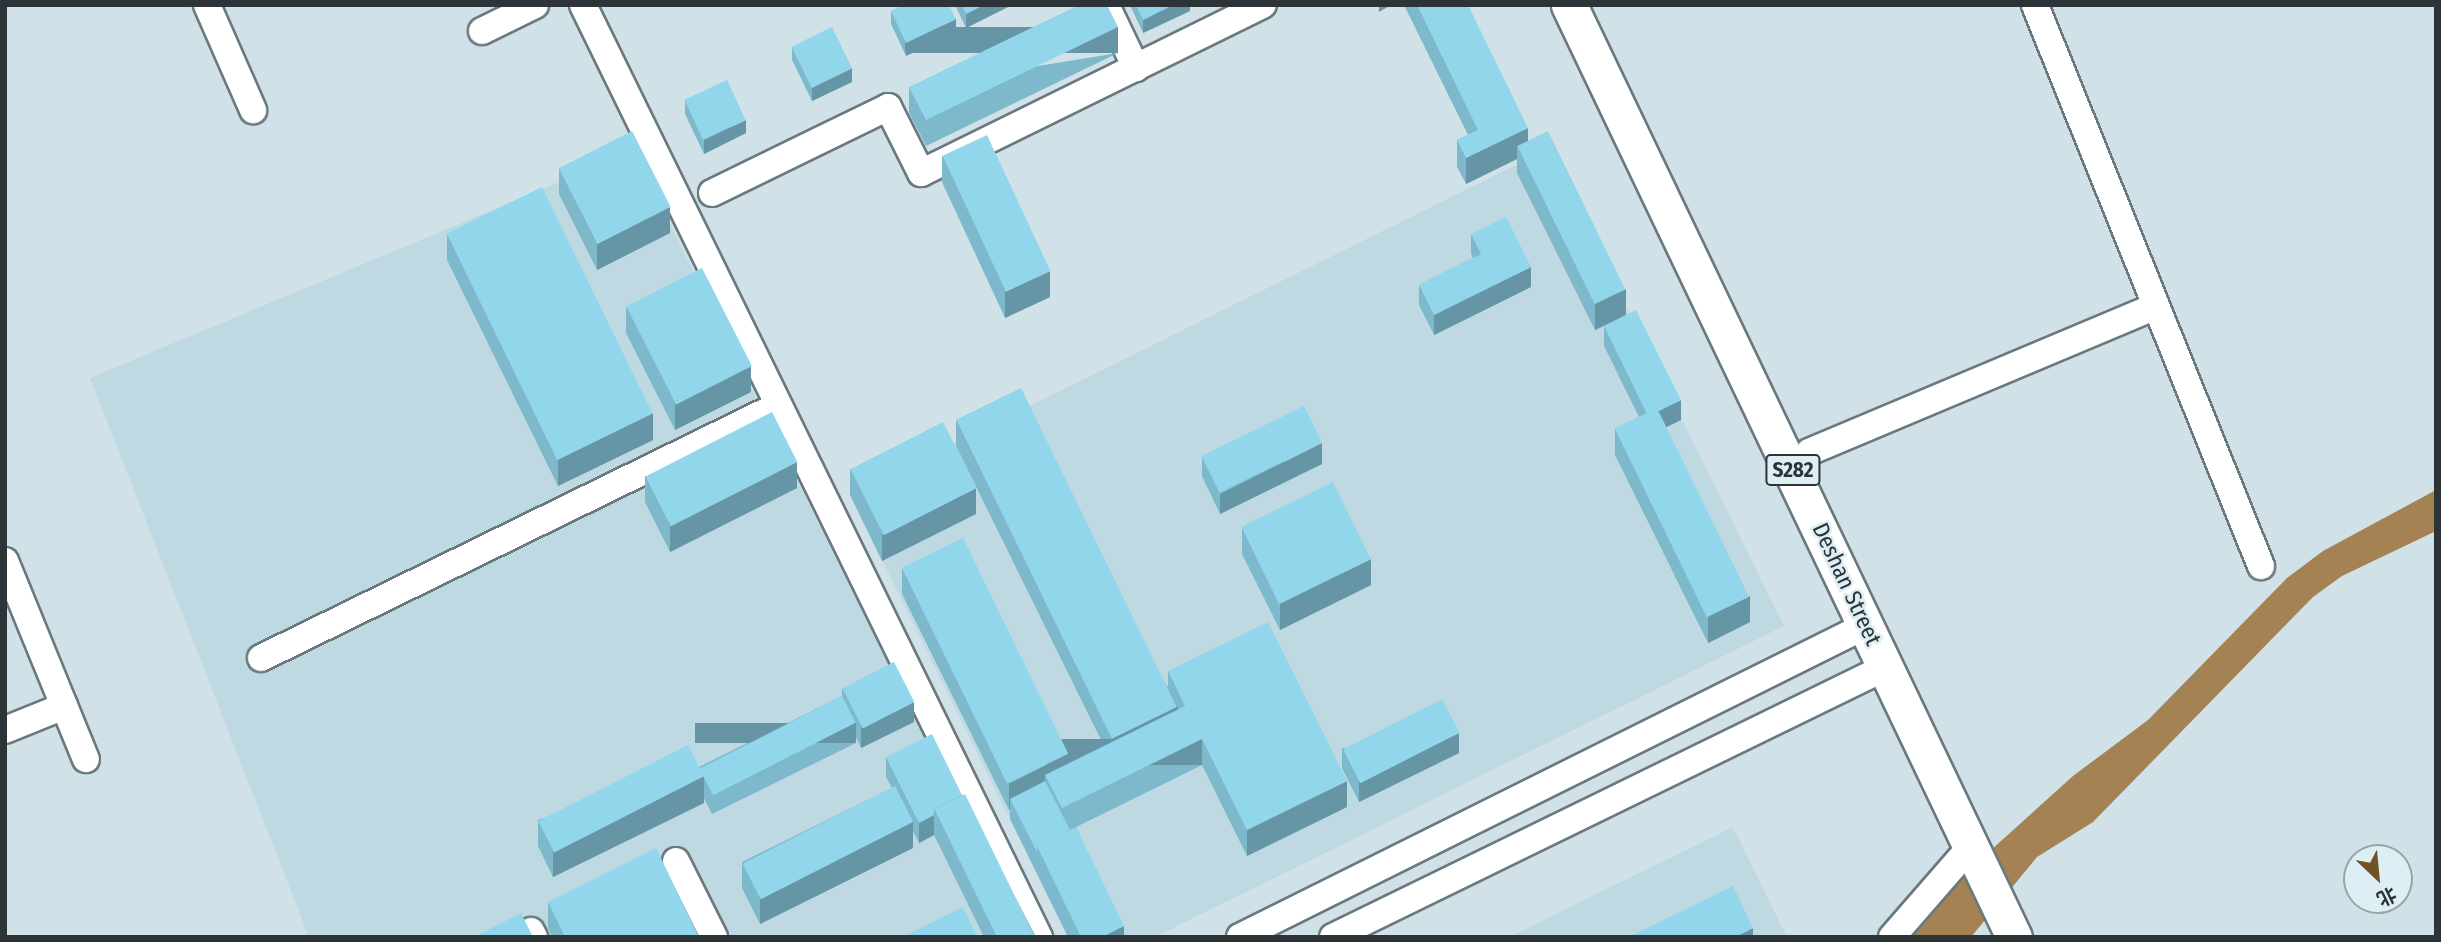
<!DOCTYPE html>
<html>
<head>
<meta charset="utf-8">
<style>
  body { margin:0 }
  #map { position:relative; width:2441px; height:942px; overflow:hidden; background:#d0e2e8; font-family:"Fira Sans Condensed","Noto Sans SC",sans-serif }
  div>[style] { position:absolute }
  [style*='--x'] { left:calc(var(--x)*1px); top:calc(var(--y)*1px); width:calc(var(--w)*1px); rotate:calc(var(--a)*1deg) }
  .built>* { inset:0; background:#bed9e2 }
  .water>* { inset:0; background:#a48254 }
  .roads { filter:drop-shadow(2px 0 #69797f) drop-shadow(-2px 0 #69797f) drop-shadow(0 2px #69797f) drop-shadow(0 -2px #69797f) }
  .minor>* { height:26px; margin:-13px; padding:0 13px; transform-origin:13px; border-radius:13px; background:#fff }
  .major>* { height:35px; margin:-17.5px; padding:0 17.5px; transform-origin:17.5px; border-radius:17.5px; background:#fff }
  .wall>* { inset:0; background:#7eb8cb }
  .shaded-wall>* { inset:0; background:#6696a5; transform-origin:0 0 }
  .building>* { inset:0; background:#92d6ec; transform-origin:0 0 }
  span { translate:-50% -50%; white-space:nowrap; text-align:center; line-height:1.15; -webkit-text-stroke:5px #ddeff5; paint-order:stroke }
  .shield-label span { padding:2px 5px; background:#ddeff5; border:2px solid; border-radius:5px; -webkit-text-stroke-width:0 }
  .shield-label { font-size:21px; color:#2d3437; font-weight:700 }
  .street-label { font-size:23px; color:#2d3437 }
  .frame { position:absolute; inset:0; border:7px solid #2d3437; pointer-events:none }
  .north { position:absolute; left:2343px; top:844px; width:70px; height:70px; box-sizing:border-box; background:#ddeff5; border:2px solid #97a4a9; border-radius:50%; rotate:154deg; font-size:19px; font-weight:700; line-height:28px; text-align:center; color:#2d3437 }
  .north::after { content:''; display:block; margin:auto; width:24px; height:32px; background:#715227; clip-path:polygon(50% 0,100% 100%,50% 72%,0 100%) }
</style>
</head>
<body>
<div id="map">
  <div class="built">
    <div style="clip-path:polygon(1548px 149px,1784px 626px,1155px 937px,1068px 937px,850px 495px)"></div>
    <div style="clip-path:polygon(634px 151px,1023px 937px,309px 937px,90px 378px)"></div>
    <div style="clip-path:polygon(1733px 827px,1787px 937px,1509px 937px)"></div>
  </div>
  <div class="water">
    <div style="clip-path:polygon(2436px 490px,2436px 531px,2342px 576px,2313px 597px,2093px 822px,2037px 857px,1971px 937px,1903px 937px,1929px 906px,2073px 776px,2148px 720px,2287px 578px,2323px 551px)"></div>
  </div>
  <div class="roads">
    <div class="minor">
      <div style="--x:207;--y:5;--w:115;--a:66.3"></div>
      <div style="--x:583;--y:5;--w:1038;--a:63.93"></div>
      <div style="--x:1106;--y:5;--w:70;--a:64.5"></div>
      <div style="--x:2035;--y:5;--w:605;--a:68.06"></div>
      <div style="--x:482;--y:31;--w:59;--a:-26.1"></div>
      <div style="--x:712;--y:193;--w:196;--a:-26"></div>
      <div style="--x:888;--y:107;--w:74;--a:63.4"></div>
      <div style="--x:921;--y:173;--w:381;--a:-26.2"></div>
      <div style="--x:1809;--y:452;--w:376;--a:-22.8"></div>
      <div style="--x:5;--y:561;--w:214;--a:67.8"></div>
      <div style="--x:261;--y:658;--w:576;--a:-26.03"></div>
      <div style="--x:5;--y:730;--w:64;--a:-22.1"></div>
      <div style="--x:676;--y:861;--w:85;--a:63.4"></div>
      <div style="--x:531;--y:931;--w:7;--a:63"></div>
      <div style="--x:1240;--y:937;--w:700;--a:-26.46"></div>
      <div style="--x:1333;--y:937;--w:615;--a:-26.02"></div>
      <div style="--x:1892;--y:937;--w:121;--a:-49"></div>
    </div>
    <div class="major">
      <div style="--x:1569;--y:5;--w:1033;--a:64.48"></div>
    </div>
  </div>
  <div class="wall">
    <div style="clip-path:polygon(955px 5px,1012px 5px,966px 28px)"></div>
    <div style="clip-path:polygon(1130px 5px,1190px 5px,1190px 11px,1143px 33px)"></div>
    <div style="clip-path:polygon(1404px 5px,1468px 5px,1528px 141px,1626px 315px,1681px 420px,1666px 427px,1750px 622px,1708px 643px,1615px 455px,1615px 429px,1639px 417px,1604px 346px,1604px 326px,1595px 330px,1517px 173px,1517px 159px,1466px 184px,1457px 167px,1457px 140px,1468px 135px)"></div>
    <div style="clip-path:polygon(891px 11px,956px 32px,906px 56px,891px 24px)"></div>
    <div style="clip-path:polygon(792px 47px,852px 82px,812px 101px,792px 60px)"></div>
    <div style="clip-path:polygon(1118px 53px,926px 146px,909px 113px,909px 87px)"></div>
    <div style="clip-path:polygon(685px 100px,746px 133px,704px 154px,685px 114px)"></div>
    <div style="clip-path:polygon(942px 155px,1050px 297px,1005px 318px,942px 182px)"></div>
    <div style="clip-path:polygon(559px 168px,670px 233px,597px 270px,559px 194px)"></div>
    <div style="clip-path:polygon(447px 234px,653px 440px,558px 486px,447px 260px)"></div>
    <div style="clip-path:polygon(1471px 234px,1531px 287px,1434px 335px,1419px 305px,1419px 285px,1473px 258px,1471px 254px)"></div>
    <div style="clip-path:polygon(626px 307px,751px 392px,675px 430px,626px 333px)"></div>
    <div style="clip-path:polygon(956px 420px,1168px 687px,1168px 671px,1347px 807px,1247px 856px,1202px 765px,1076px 827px,1124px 937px,1068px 937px,1010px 819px,1010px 809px,1009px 810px,902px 594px,902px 568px,1070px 763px,1104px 746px,956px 446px)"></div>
    <div style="clip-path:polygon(1202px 456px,1322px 464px,1220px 514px,1202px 476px)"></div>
    <div style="clip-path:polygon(850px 469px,976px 514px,882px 561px,850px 495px)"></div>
    <div style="clip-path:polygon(645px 476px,797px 488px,670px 552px,645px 502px)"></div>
    <div style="clip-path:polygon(1242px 528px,1371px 585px,1280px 630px,1242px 554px)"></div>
    <div style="clip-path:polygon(842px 688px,914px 722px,861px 748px,856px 737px,856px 743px,712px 814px,704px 798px,704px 803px,553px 877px,538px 846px,538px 820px,699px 767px,842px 696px)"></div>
    <div style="clip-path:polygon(1342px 748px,1459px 753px,1359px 802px,1342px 768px)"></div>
    <div style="clip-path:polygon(886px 757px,962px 795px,1036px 937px,984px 937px,934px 835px,919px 843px,913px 831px,913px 848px,760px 924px,742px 888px,742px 862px,892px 788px,886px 777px)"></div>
    <div style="clip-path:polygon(548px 902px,699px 937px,552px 937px,548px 928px)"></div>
  </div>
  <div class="shaded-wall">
    <div style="clip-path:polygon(984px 5px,1012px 5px,966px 28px,966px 14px)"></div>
    <div style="clip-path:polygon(1173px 5px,1190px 5px,1190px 11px,1143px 33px,1143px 20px)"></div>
    <div style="clip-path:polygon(1379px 5px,1391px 5px,1379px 12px)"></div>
    <div style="clip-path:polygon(956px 19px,956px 32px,906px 56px,906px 43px)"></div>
    <div style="left:1118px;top:27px;width:26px;height:213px;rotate:90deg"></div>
    <div style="clip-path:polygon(852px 68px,852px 82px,812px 101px,812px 88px)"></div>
    <div style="clip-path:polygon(746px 120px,746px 133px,704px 154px,704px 140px)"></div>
    <div style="clip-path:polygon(1528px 128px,1528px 154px,1517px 146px,1517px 159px,1466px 184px,1466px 158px)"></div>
    <div style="clip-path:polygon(670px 207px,670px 233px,597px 270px,597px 244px)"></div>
    <div style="clip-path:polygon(1531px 267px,1531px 287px,1434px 335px,1434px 315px)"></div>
    <div style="clip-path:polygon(1050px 271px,1050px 297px,1005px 318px,1005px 292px)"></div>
    <div style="clip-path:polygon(1626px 289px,1626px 315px,1595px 330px,1595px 304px)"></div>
    <div style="clip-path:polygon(751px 366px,751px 392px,675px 430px,675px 404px)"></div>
    <div style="clip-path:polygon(1681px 400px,1681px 420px,1648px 436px,1648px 416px)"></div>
    <div style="clip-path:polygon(653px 413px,653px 440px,558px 486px,558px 460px)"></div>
    <div style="clip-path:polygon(1322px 443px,1322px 464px,1220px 514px,1220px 494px)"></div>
    <div style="clip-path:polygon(797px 462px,797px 488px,670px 552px,670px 526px)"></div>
    <div style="clip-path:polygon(976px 488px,976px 514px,882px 561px,882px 535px)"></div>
    <div style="clip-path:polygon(1371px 559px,1371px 585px,1280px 630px,1280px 604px)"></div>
    <div style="clip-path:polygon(1750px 596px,1750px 622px,1708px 643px,1708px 616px)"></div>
    <div style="clip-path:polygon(914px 702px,914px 722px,861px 748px,861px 728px)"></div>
    <div style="clip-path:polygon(1178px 706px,1178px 732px,1113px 764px,1113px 738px)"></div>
    <div style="left:856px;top:723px;width:20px;height:161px;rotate:90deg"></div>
    <div style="clip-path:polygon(1459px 733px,1459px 753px,1359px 802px,1359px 782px)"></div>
    <div style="left:1202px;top:739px;width:26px;height:156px;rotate:90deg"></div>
    <div style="clip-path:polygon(1070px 753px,1070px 780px,1045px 775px,1045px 792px,1010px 799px,1010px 809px,1009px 810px,1009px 784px)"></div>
    <div style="clip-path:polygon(704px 776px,704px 803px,553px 877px,553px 851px)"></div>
    <div style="clip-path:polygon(1347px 781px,1347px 807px,1247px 856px,1247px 830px)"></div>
    <div style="clip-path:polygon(934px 815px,934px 835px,919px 843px,919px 823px)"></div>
    <div style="clip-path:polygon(913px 822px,913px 848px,760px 924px,760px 897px)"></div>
    <div style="clip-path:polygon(1124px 926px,1124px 937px,1102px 937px)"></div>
    <div style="clip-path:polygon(1753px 928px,1753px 937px,1735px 937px)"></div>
  </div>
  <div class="building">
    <div style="clip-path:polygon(902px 5px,949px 5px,956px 19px,906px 43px,891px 11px)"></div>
    <div style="clip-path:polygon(962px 5px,984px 5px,966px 14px)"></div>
    <div style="clip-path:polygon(1079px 5px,1107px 5px,1118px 27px,926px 120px,909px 87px)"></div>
    <div style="clip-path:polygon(1136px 5px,1173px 5px,1143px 20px)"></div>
    <div style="clip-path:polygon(1417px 5px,1468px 5px,1528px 128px,1466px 158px,1457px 140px,1478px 130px)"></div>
    <div style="left:832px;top:27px;width:46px;height:45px;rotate:64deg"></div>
    <div style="left:727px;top:80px;width:44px;height:47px;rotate:65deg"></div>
    <div style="left:632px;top:131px;width:85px;height:82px;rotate:63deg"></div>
    <div style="left:1548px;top:131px;width:176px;height:34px;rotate:64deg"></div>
    <div style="left:987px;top:135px;width:150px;height:49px;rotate:65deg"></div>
    <div style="left:542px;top:187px;width:252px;height:106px;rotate:64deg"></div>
    <div style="clip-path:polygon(1506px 217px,1531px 267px,1434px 315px,1419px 285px,1481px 254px,1471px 234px)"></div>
    <div style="left:702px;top:268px;width:110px;height:85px;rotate:63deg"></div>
    <div style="clip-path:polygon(1636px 310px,1681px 400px,1659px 411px,1657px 408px,1647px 414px,1604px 326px)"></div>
    <div style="left:1021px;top:388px;width:355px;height:72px;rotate:64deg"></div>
    <div style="left:1304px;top:406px;width:41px;height:114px;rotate:64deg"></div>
    <div style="left:1657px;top:408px;width:210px;height:47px;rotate:64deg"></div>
    <div style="left:772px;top:412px;width:56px;height:142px;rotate:63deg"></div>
    <div style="left:943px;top:422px;width:74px;height:104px;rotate:63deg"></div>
    <div style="left:1333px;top:482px;width:86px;height:102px;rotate:64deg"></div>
    <div style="left:963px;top:538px;width:240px;height:68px;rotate:64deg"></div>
    <div style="clip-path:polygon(1268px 622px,1347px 781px,1247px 830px,1202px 739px,1062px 808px,1045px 775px,1185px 706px,1168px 671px)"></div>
    <div style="left:894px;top:662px;width:45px;height:58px;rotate:63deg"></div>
    <div style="left:842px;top:696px;width:30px;height:160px;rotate:63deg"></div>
    <div style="left:1442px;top:699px;width:38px;height:111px;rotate:63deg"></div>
    <div style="clip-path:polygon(932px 734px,962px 795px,934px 809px,934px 815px,919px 823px,886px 757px)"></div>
    <div style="left:688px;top:745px;width:35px;height:168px;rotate:63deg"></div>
    <div style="clip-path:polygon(1045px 781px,1070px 830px,1037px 846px,1037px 852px,1010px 799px)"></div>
    <div style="left:895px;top:786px;width:40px;height:171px;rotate:63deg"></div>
    <div style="left:965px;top:794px;width:160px;height:34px;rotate:64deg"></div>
    <div style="clip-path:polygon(1076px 827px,1124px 926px,1102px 937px,1081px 937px,1037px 846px)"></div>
    <div style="clip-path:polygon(656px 848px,699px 937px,565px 937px,548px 902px)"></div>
    <div style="clip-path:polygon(1733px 886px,1753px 928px,1735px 937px,1629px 937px)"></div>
    <div style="clip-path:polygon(963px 907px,977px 937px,903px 937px)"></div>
    <div style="clip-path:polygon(521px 913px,533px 937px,474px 937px)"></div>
  </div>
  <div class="shield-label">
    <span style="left:1793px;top:470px">S282</span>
  </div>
  <div class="street-label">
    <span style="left:1847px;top:584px;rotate:65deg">Deshan Street</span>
  </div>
  <div class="frame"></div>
  <div class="north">北</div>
</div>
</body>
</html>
